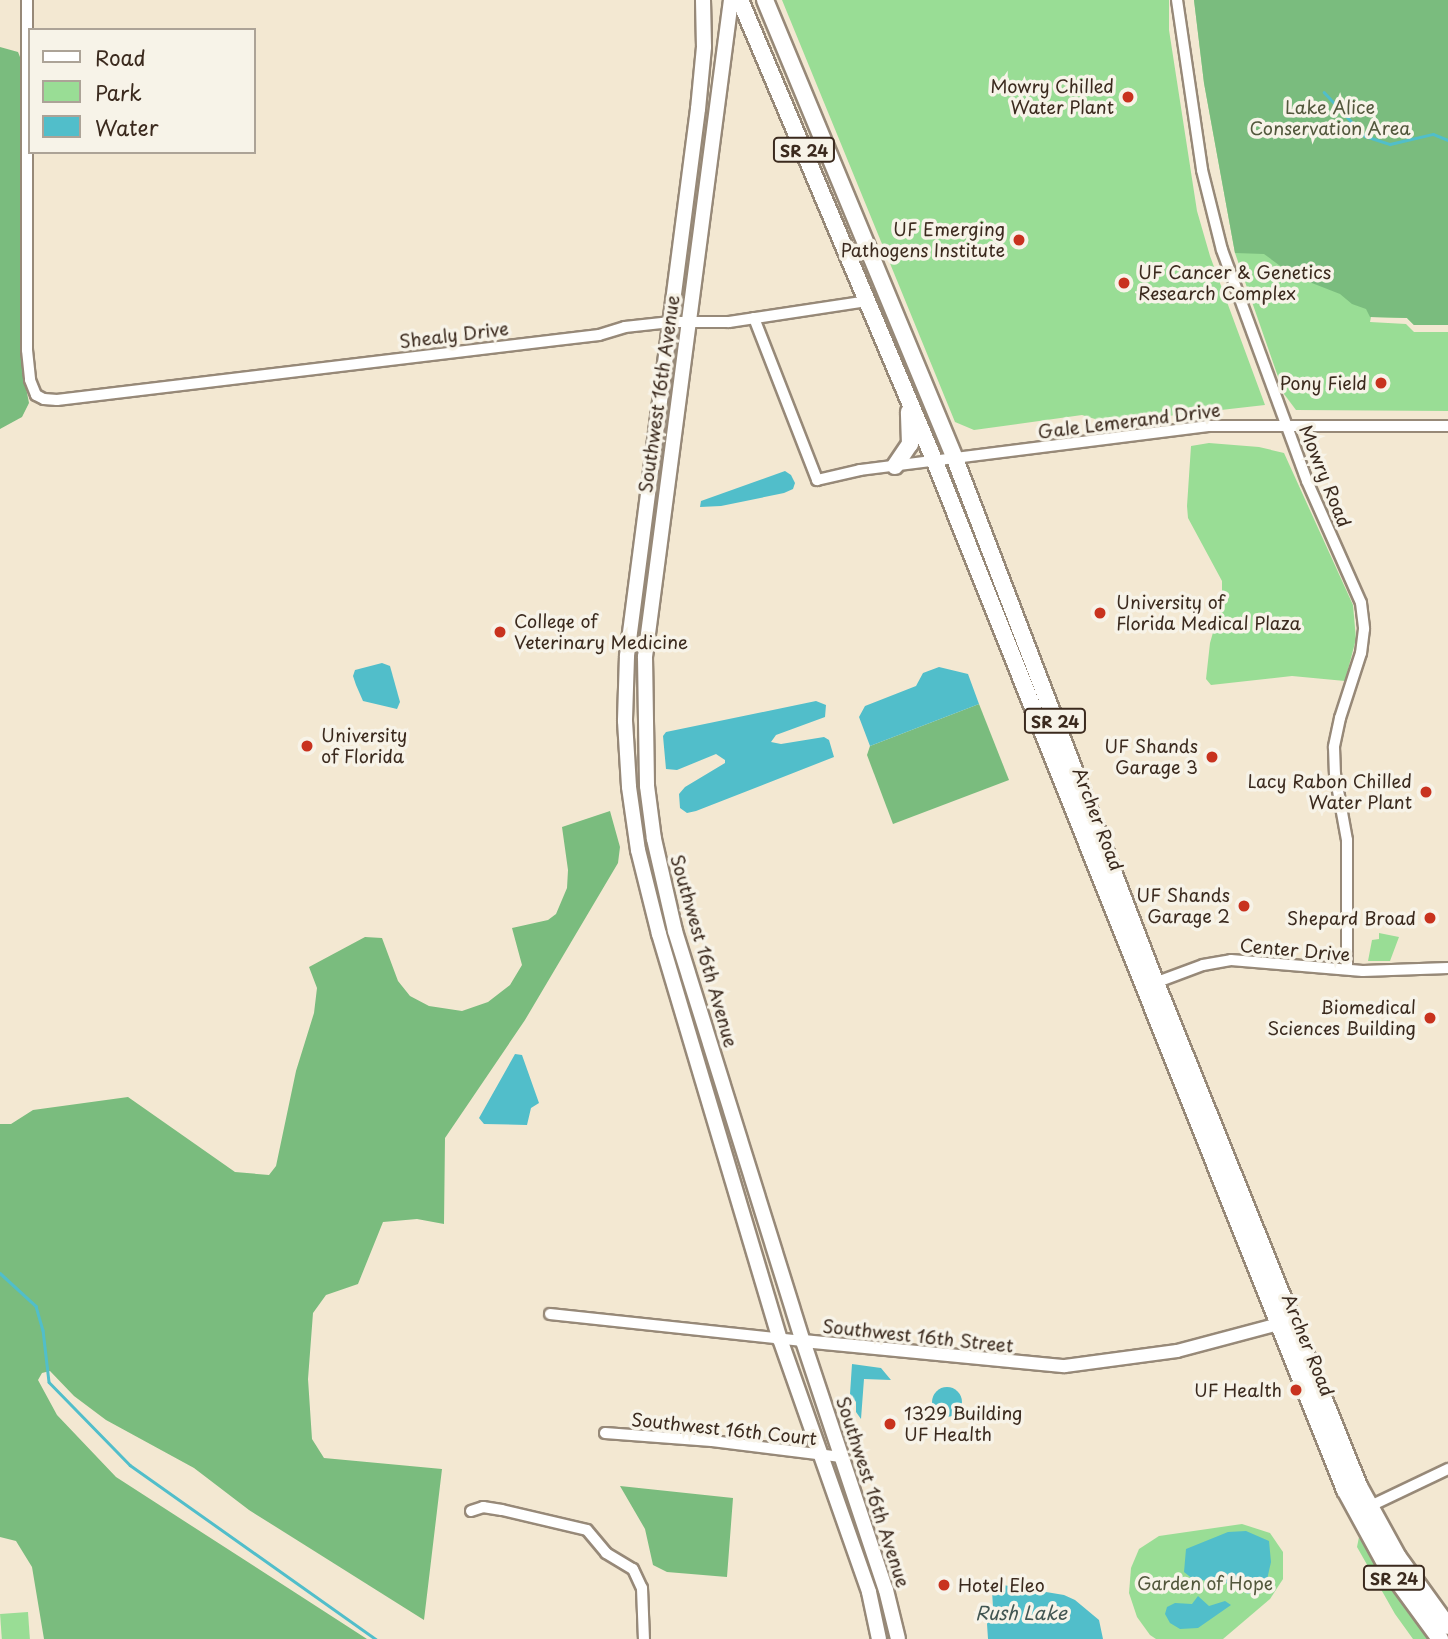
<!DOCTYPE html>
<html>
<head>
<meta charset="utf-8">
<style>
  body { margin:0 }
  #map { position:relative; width:1448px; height:1639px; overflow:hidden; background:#f3e8d2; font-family:"Playpen Sans",sans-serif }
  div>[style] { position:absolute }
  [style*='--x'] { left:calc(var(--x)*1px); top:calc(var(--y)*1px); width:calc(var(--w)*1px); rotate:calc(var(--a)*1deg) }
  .green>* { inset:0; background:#99dd95; transform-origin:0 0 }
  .forest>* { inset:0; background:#7abc7e }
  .water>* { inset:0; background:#51beca }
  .round { border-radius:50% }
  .stream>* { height:2.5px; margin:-1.25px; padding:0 1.25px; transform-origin:1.25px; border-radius:1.25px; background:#51beca }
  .roads { filter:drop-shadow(2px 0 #978978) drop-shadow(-2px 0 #978978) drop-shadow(0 2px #978978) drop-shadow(0 -2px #978978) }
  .minor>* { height:10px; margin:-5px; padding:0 5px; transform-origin:5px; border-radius:5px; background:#fff }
  .tertiary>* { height:12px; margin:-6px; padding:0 6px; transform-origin:6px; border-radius:6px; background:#fff }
  .secondary>* { height:14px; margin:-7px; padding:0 7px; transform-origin:7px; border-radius:7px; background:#fff }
  .primary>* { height:16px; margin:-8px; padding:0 8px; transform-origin:8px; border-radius:8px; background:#fff }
  .dots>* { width:19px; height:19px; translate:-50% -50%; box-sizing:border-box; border:4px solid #f7f3e8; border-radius:50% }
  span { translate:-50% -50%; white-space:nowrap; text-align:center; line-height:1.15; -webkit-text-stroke:7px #f7f3e8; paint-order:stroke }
  .shield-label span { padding:2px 5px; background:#f7f3e8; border:2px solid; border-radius:5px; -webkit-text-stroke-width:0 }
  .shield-label { font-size:16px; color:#3b2a1e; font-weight:700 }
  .poi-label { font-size:18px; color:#3b2a1e }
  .right { translate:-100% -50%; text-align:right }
  .left { translate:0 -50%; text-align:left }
  .park-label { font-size:18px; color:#52573c }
  .street-label { font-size:18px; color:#3b2a1e }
  .water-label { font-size:19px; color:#425652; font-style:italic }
  .legend { position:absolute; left:28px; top:28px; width:228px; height:126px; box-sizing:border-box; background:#f7f3e8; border:2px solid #aca397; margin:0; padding:9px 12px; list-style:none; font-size:21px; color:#3b2a1e }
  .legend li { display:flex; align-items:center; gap:14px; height:35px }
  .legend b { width:35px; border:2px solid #aca397 }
</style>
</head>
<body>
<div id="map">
  <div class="green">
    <div style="clip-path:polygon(782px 0,1169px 0,1169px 30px,1197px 211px,1210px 256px,1265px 405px,1097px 424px,1095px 419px,1082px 415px,974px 430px,955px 422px)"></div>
    <div style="clip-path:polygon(1194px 0,1448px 0,1448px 325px,1414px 325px,1407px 318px,1371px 317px,1370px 322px,1406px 324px,1414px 332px,1448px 332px,1448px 411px,1296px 410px,1284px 394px,1235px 253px,1204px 83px)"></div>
    <div style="clip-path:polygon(1209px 443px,1259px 447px,1284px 453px,1353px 605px,1356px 639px,1345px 681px,1292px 676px,1211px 685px,1206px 679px,1210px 643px,1222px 601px,1222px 581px,1188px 518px,1187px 506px,1191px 446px)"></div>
    <div style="clip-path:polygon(1379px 933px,1399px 937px,1390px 961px,1368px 961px,1372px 940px,1379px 939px)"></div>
    <div style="clip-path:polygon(1242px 1524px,1270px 1533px,1283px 1552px,1283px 1579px,1270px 1599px,1223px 1639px,1156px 1639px,1150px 1635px,1137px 1617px,1129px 1593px,1131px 1568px,1139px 1549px,1159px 1536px)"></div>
    <div style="clip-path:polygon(1359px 1537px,1406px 1610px,1429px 1639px,1413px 1639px,1395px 1614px,1357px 1547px)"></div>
    <div style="left:28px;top:1612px;width:27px;height:28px;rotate:86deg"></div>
  </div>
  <div class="forest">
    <div style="clip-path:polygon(1194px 0,1448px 0,1448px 325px,1414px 325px,1407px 318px,1370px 317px,1366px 309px,1352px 304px,1340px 294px,1294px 276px,1264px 254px,1235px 253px,1204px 83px)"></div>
    <div style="clip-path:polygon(0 47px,18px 52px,22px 62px,22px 367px,29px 403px,22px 417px,0 429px)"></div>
    <div style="clip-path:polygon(979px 704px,1009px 780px,893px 824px,867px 755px,870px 746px)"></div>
    <div style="clip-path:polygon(610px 811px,620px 847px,618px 863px,525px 1020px,445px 1138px,444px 1224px,417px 1219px,383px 1222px,358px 1284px,326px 1295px,313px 1313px,308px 1379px,312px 1439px,324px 1458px,442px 1469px,424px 1620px,249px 1510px,194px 1468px,106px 1420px,74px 1396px,50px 1371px,42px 1373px,38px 1380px,57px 1415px,116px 1477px,367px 1639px,44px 1639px,32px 1567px,16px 1541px,0 1537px,0 1124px,11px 1124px,33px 1110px,128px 1097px,235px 1172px,269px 1175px,276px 1166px,296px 1071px,314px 1013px,317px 988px,309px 967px,365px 937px,382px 938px,398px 981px,410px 996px,429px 1006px,462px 1011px,488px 1002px,510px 985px,522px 965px,512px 928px,548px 920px,556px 914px,567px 888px,568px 870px,562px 827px)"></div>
    <div style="clip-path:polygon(620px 1486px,733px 1498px,727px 1577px,667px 1572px,653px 1565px,645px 1529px)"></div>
  </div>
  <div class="water">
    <div style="clip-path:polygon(785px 471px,791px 475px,795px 483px,793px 489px,784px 493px,721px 506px,700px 507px,701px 501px)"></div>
    <div style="clip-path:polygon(382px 663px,390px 666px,400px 702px,397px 709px,363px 701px,356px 685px,353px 676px,355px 670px)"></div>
    <div style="clip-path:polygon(939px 667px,968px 674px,979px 704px,870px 746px,859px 717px,865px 706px,916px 686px,923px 673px)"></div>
    <div style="clip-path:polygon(816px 701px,826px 705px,825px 717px,776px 735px,771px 742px,781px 744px,824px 737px,829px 740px,834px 757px,696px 811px,687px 813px,680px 808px,679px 794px,685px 787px,725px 763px,725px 760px,716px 754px,677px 770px,666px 769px,663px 736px,666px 732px)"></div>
    <div style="clip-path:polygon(515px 1054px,522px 1055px,539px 1103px,531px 1108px,527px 1125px,484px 1124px,479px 1118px)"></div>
    <div style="clip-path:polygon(852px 1364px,881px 1368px,891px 1380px,864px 1379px,861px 1419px,856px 1412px,856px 1402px,850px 1394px)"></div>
    <div class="round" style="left:932px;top:1387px;width:30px;height:30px"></div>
    <div style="clip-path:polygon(1246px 1531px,1269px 1541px,1271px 1562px,1266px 1584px,1248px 1594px,1222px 1581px,1194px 1580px,1184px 1572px,1186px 1549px,1228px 1532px)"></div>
    <div style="clip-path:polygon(997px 1584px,1064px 1595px,1075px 1600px,1099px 1620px,1103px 1639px,988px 1639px,987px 1624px,993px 1607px,992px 1591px)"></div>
    <div style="clip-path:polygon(1198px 1596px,1209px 1606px,1225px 1601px,1231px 1605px,1198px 1628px,1180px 1629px,1170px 1623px,1165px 1614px,1167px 1607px,1175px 1603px,1192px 1604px)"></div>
  </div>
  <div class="stream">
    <div style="--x:1324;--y:92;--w:60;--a:47"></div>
    <div style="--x:1365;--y:136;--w:26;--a:18"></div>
    <div style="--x:1390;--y:144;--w:44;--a:-13.1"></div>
    <div style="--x:1433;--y:134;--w:16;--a:22"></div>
    <div style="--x:0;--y:1273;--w:49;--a:42.5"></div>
    <div style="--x:36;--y:1306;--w:25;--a:74"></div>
    <div style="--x:43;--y:1330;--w:52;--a:83.4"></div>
    <div style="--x:49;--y:1382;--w:116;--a:45.7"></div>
    <div style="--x:130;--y:1465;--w:301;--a:35.3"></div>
  </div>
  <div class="roads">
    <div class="minor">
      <div style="--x:27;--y:0;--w:350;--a:90"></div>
      <div style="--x:27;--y:350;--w:30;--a:84"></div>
      <div style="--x:30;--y:380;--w:16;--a:68"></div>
      <div style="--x:36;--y:395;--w:9;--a:27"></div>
      <div style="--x:44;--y:399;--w:13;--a:4"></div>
      <div style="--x:57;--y:400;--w:546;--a:-6.84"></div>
      <div style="--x:599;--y:335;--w:27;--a:-17"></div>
      <div style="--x:625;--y:327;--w:46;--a:-6.2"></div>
      <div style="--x:671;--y:322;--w:58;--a:0"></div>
      <div style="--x:729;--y:322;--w:141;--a:-8.6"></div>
      <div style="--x:1177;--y:0;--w:172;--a:81.6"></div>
      <div style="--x:1202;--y:170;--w:82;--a:76"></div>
      <div style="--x:1222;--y:250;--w:246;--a:69.8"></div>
      <div style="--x:1307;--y:481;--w:133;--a:66.1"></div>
      <div style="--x:1361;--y:603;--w:26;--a:83"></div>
      <div style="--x:1364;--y:629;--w:24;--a:97"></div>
      <div style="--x:1361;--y:653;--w:68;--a:107.9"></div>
      <div style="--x:1340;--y:718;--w:30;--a:102"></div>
      <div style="--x:1334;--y:747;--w:27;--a:88"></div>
      <div style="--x:1335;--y:774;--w:67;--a:79.7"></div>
      <div style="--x:1347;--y:840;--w:129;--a:90"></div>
      <div style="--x:754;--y:318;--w:174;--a:68.7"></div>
      <div style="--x:817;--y:480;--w:44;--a:-13.1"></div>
      <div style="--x:860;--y:470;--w:350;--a:-7.2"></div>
      <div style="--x:1207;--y:426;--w:241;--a:0"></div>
      <div style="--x:1152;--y:984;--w:54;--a:-20.4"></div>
      <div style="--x:1203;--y:965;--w:28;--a:-10"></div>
      <div style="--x:1231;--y:960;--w:132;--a:4.8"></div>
      <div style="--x:1363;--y:971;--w:85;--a:-2"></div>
      <div style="--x:550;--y:1314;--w:254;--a:6.1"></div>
      <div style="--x:605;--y:1433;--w:107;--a:4.3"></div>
      <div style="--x:712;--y:1441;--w:130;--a:7.1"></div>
      <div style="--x:1366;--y:1508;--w:91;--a:-25.4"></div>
      <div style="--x:471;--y:1511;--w:13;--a:-18"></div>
      <div style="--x:483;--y:1507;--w:19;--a:9"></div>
      <div style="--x:502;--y:1510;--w:87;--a:13.2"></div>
      <div style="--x:587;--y:1530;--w:30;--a:50"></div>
      <div style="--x:606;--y:1553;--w:31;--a:31"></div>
      <div style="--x:633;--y:1569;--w:21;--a:65"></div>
      <div style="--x:642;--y:1588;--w:51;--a:87.8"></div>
    </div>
    <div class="tertiary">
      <div style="--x:803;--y:1341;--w:263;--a:5.5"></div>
      <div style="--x:1065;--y:1366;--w:113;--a:-7.6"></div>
      <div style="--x:1177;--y:1351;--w:113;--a:-14.9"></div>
    </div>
    <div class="secondary">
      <div style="--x:703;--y:0;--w:47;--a:88.8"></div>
      <div style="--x:704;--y:47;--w:62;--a:95.5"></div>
      <div style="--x:698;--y:109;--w:552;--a:97.4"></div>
      <div style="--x:627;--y:656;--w:65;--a:91.8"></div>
      <div style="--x:625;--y:721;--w:66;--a:86.5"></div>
      <div style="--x:629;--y:787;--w:64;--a:81.9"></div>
      <div style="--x:638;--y:850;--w:87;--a:76"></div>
      <div style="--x:659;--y:934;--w:423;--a:73.4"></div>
      <div style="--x:780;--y:1339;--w:268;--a:70.6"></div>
      <div style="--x:869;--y:1592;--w:48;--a:78"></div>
      <div style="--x:731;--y:0;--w:663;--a:97.46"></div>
      <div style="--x:645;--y:657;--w:129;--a:89.1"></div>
      <div style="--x:647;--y:786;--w:53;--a:82.5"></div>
      <div style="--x:654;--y:839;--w:94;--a:77.1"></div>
      <div style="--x:675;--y:931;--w:430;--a:72.7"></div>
      <div style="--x:803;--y:1341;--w:262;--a:71.6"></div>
      <div style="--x:886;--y:1590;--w:50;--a:76.2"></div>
    </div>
    <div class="primary">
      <div style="--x:740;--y:0;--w:501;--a:67.12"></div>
      <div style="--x:935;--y:462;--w:1107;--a:68.26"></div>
      <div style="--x:1345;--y:1490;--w:85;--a:61.3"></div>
      <div style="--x:1386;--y:1565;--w:92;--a:53.9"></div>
      <div style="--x:765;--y:0;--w:497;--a:67.5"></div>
      <div style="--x:955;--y:459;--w:545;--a:69.04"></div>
      <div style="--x:1150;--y:968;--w:559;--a:68.03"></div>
      <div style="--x:1359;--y:1486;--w:81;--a:61.2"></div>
      <div style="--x:1398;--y:1557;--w:85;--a:54.1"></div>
      <div style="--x:895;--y:466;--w:27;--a:-56"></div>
      <div style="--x:910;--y:444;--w:32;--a:-92"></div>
    </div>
  </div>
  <div class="dots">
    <div style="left:1128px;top:97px;background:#c8321e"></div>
    <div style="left:1019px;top:240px;background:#c8321e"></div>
    <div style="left:1124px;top:283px;background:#c8321e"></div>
    <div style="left:1381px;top:383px;background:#c8321e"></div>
    <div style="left:1100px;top:613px;background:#c8321e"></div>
    <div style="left:500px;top:632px;background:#c8321e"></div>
    <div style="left:307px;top:746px;background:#c8321e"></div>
    <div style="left:1212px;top:757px;background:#c8321e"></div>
    <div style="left:1426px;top:792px;background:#c8321e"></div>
    <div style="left:1244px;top:906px;background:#c8321e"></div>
    <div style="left:1430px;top:918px;background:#c8321e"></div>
    <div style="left:1430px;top:1018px;background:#c8321e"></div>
    <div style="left:1296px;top:1390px;background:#c8321e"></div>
    <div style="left:890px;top:1424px;background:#c8321e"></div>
    <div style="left:944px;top:1585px;background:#c8321e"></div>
  </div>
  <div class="shield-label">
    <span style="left:804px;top:150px">SR 24</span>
    <span style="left:1055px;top:721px">SR 24</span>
    <span style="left:1394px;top:1578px">SR 24</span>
  </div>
  <div class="poi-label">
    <span class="right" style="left:1114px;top:97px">Mowry Chilled<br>Water Plant</span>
    <span class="right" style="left:1005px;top:240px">UF Emerging<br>Pathogens Institute</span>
    <span class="left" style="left:1138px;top:283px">UF Cancer &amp; Genetics<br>Research Complex</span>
    <span class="right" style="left:1367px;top:383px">Pony Field</span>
    <span class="left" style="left:1116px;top:613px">University of<br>Florida Medical Plaza</span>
    <span class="left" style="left:514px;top:632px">College of<br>Veterinary Medicine</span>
    <span class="left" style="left:321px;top:746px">University<br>of Florida</span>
    <span class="right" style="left:1198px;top:757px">UF Shands<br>Garage 3</span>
    <span class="right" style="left:1412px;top:792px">Lacy Rabon Chilled<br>Water Plant</span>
    <span class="right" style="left:1230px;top:906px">UF Shands<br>Garage 2</span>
    <span class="right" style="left:1416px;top:918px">Shepard Broad</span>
    <span class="right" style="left:1416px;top:1018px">Biomedical<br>Sciences Building</span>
    <span class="right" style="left:1282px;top:1390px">UF Health</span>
    <span class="left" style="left:904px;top:1424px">1329 Building<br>UF Health</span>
    <span class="left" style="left:958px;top:1585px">Hotel Eleo</span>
  </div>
  <div class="park-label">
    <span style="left:1330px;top:118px">Lake Alice<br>Conservation Area</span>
    <span style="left:1205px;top:1583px">Garden of Hope</span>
  </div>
  <div class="street-label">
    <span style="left:454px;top:335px;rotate:-7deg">Shealy Drive</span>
    <span style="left:659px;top:394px;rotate:-82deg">Southwest 16th Avenue</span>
    <span style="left:1129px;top:421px;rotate:-7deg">Gale Lemerand Drive</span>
    <span style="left:1325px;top:476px;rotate:68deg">Mowry Road</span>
    <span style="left:1098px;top:819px;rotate:69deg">Archer Road</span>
    <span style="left:1295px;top:950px;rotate:5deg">Center Drive</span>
    <span style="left:704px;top:951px;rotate:74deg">Southwest 16th Avenue</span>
    <span style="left:918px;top:1336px;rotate:6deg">Southwest 16th Street</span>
    <span style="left:1308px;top:1345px;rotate:68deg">Archer Road</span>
    <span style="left:724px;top:1429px;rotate:6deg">Southwest 16th Court</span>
    <span style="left:873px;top:1492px;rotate:72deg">Southwest 16th Avenue</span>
  </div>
  <div class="water-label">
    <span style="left:1021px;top:1613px">Rush Lake</span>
  </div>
  <ul class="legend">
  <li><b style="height:9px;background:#fff"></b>Road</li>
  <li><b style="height:19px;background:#99dd95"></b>Park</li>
  <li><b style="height:19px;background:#51beca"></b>Water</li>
  </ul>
</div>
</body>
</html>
